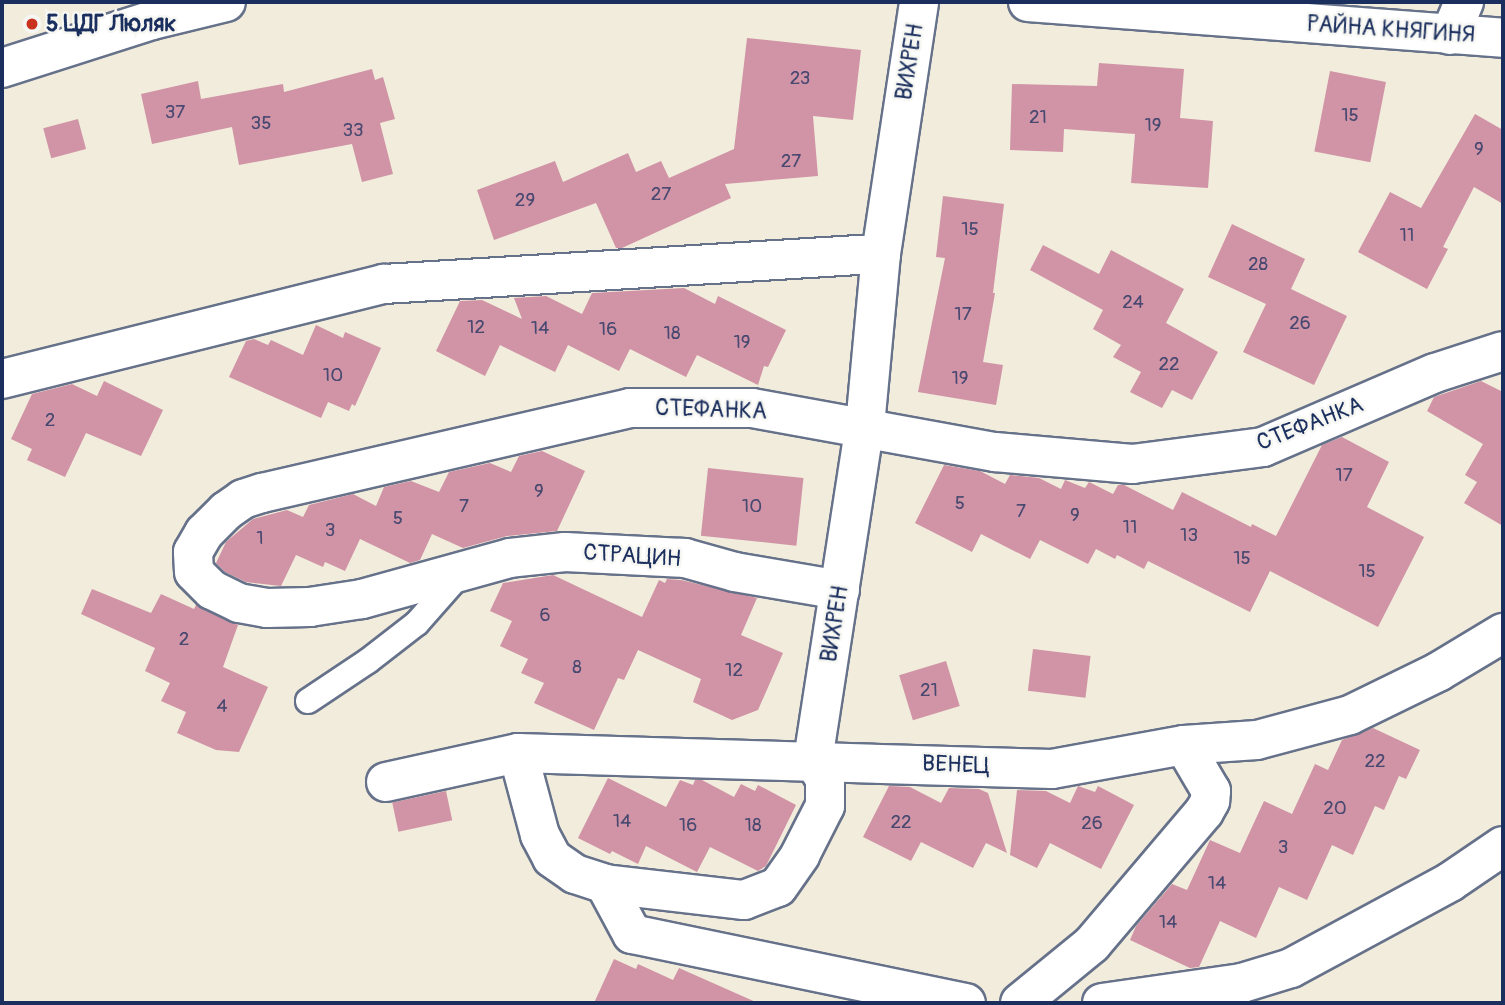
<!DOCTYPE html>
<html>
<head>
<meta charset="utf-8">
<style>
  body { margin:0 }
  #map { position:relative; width:1505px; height:1005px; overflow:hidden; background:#f1ecdb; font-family:Pangolin,sans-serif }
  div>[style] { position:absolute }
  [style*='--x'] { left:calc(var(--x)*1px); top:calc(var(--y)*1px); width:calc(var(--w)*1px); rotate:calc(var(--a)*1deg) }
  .building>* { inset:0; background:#d094a6; transform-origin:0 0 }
  .roads { filter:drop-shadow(2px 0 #66718a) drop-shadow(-2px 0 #66718a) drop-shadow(0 2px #66718a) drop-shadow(0 -2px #66718a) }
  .lane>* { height:24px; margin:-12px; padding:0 12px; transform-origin:12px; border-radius:12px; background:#fff }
  .street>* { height:38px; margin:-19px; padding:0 19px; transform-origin:19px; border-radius:19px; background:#fff }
  .dots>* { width:19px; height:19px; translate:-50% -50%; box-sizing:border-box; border:4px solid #f6f6f2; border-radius:50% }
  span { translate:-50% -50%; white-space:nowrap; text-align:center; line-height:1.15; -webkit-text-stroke:5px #f6f6f2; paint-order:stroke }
  .number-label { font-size:19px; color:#484870 }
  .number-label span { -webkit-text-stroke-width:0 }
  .poi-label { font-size:23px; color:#1b2f5e; font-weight:700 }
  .left { translate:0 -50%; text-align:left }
  .street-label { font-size:23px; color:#1b2f5e }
  .frame { position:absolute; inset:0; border:4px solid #1b2f5e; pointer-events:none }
</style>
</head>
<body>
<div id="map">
  <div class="building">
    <div style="clip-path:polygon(747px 38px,861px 50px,853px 120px,813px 116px,818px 176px,725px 184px,731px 198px,622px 248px,616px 248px,596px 203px,494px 240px,477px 190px,555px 161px,563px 182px,628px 153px,636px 172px,661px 161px,669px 178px,734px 149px)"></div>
    <div style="clip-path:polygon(1099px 63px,1184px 69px,1180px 118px,1213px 121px,1208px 188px,1131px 183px,1135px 134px,1064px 129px,1063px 152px,1010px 150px,1012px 84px,1097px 86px)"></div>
    <div style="clip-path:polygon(372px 69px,375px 80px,383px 77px,395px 119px,380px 123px,393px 174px,362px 182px,352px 144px,239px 165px,232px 127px,152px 144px,141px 94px,198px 81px,201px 99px,283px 84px,284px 92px)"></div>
    <div style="left:1330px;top:71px;width:57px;height:82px;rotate:11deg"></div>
    <div style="clip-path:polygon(1475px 114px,1503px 130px,1503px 204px,1474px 187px,1443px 247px,1448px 249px,1427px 289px,1358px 252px,1390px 192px,1421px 208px)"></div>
    <div style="left:78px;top:119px;width:31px;height:36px;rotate:75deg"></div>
    <div style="clip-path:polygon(943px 196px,1004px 204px,993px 293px,995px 293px,983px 362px,1003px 365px,996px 405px,918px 392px,945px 258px,936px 257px)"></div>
    <div style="clip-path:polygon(1232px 224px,1305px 259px,1291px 289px,1347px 316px,1314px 385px,1243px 352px,1266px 304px,1208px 277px)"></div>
    <div style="clip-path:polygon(1043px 245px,1099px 274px,1111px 250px,1184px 289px,1166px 323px,1218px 352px,1192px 400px,1172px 390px,1162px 408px,1130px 392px,1141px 372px,1113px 357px,1121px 345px,1093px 329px,1103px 310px,1030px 270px)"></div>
    <div style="clip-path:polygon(684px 288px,715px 304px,718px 296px,786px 330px,768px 367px,764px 366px,758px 385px,697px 355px,686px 377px,630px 349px,619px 371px,568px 345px,555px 372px,500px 345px,485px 376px,436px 351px,460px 301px,482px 300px,522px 319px,514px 298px,546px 296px,582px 314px,592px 293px)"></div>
    <div style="clip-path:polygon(316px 325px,343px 338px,345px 332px,381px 348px,355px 406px,352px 404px,349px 411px,328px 402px,321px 418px,229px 377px,246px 341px,254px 339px,268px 345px,271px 340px,303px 355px)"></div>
    <div style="clip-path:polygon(104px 381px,163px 410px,141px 456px,86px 433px,65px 477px,27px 460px,32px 449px,11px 439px,32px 394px,72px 384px,97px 396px)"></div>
    <div style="clip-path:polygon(1481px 381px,1503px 392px,1503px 526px,1464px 503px,1477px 482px,1465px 475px,1483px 444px,1427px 411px,1434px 397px)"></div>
    <div style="clip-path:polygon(1342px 437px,1389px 462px,1367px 507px,1424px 537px,1378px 627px,1270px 571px,1250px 612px,1148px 561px,1144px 569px,1117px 555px,1115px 559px,1096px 549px,1088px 564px,1040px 540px,1030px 559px,981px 534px,972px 552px,915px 523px,944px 465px,980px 471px,1005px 484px,1010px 475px,1039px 478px,1061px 489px,1065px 480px,1085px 488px,1089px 482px,1113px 494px,1118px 485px,1124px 485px,1173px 510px,1182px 492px,1251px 527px,1252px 524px,1276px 536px,1322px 445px)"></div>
    <div style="clip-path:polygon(542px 451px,585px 471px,557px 531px,507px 536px,463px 548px,432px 534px,420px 560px,410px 563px,360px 539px,345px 571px,325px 562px,323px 567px,296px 555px,281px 586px,246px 582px,225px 572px,216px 563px,226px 542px,253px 519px,287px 510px,303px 517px,309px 505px,353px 494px,376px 506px,384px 487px,411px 481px,439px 492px,449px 472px,490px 463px,511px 472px,519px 456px)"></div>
    <div style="left:708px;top:468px;width:96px;height:68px;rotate:6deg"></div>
    <div style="clip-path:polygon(553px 575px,642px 617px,659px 580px,665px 583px,667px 579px,681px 580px,757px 598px,741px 635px,783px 653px,758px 710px,732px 720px,693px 702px,701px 679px,638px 650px,624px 680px,618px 678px,594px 730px,534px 703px,544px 683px,521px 673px,528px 659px,500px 646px,512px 621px,490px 611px,503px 583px)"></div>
    <div style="clip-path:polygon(92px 589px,151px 613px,161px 594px,194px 609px,196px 605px,238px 625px,223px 667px,268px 687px,239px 752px,216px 750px,177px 733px,186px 712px,161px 701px,170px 683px,145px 671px,155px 648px,81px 614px)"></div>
    <div style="left:1033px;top:649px;width:58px;height:42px;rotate:7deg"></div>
    <div style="left:946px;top:661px;width:47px;height:49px;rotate:73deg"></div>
    <div style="clip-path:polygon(1373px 728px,1420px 750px,1406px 779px,1399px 776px,1384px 810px,1375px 806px,1353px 855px,1332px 845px,1307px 900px,1279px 887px,1256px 938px,1220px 921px,1199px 967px,1190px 968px,1130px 940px,1136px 926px,1172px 884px,1187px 890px,1210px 840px,1240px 853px,1264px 801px,1292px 814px,1315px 764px,1328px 770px,1342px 740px)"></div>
    <div style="clip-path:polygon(608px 778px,666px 807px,680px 780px,693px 785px,695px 780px,702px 780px,734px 797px,741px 784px,755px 791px,758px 785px,796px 805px,766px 866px,758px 871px,710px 847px,697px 872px,646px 846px,638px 864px,612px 851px,610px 854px,578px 838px)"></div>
    <div style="clip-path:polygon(889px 786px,910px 787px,941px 803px,949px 788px,979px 789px,988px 793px,1007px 853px,986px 843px,973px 868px,921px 842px,911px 861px,863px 837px)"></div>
    <div style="clip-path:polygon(1078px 786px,1095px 792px,1098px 786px,1134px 805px,1101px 869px,1050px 843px,1037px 868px,1010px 855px,1017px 790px,1046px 791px,1070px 803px)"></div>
    <div style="left:446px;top:791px;width:30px;height:55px;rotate:78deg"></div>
    <div style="clip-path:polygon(614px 959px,636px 969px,638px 964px,673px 980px,679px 968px,758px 1003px,594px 1003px)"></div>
  </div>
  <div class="roads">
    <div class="lane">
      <div style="--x:308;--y:701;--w:72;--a:-33.7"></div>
      <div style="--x:368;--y:661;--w:62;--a:-37.8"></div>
      <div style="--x:417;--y:623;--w:68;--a:-48.6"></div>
    </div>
    <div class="street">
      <div style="--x:1028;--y:2;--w:476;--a:4.3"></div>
      <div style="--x:1450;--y:35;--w:36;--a:-67"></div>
      <div style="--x:2;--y:68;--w:157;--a:-17.7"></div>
      <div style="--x:152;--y:20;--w:76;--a:-13.7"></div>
      <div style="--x:2;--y:379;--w:394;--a:-14"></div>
      <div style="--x:384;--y:284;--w:498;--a:-3.5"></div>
      <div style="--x:840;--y:590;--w:107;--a:-170.3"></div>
      <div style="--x:735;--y:572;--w:52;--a:-164.4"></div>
      <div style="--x:685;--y:558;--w:120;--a:-177.1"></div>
      <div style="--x:565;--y:552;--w:55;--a:173.8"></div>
      <div style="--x:510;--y:558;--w:154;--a:164.5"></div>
      <div style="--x:362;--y:599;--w:53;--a:171.3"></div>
      <div style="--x:310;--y:607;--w:43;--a:178.7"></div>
      <div style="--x:267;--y:608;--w:28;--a:-170"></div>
      <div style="--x:239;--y:603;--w:30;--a:-154"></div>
      <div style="--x:212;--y:590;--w:25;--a:-135"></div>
      <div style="--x:194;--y:572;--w:20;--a:-93"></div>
      <div style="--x:193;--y:552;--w:22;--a:-60"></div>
      <div style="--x:204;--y:533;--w:31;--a:-45"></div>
      <div style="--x:226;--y:511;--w:21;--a:-35"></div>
      <div style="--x:243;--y:499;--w:20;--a:-18"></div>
      <div style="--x:262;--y:493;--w:378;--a:-13"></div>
      <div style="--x:630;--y:408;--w:122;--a:0"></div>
      <div style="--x:752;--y:408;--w:247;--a:10.3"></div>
      <div style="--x:995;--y:452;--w:138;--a:5"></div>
      <div style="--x:1132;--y:464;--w:132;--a:-7.4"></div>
      <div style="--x:1263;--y:447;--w:187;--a:-23.3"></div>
      <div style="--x:1435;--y:373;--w:71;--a:-17.9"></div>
      <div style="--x:518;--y:753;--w:85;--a:75"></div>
      <div style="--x:540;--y:835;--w:26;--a:62"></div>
      <div style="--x:552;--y:858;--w:28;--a:35"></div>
      <div style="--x:575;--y:874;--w:32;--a:18"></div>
      <div style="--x:605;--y:884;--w:140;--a:6.6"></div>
      <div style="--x:744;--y:900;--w:36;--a:-21"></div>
      <div style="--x:778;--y:887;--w:39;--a:-55"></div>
      <div style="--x:800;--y:855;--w:55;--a:-63"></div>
      <div style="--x:825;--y:806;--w:27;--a:-90"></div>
      <div style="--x:825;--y:779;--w:22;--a:-122"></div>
      <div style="--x:813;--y:760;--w:338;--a:-81.2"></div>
      <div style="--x:865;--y:426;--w:173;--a:-84.7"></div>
      <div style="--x:881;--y:254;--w:255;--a:-81.4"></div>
      <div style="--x:386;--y:782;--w:135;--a:-12.4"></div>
      <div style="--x:518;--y:753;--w:534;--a:1.72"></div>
      <div style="--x:1052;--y:769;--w:134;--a:-10.3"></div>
      <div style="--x:1184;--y:745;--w:73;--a:-3.9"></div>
      <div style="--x:1257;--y:740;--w:96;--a:-15"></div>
      <div style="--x:1350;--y:715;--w:98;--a:-26"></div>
      <div style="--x:1438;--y:672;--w:76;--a:-31"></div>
      <div style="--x:605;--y:884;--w:57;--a:61.6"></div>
      <div style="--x:632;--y:934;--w:341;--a:11.7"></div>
      <div style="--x:1020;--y:1003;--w:93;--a:-39.3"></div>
      <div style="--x:1092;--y:944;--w:173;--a:-49.7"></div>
      <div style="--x:1204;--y:812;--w:13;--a:-61"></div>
      <div style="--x:1210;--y:801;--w:10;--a:-84"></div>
      <div style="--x:1211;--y:791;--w:53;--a:-120.4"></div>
      <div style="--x:1102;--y:1003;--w:141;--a:-8.1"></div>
      <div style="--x:1242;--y:983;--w:51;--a:-17"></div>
      <div style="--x:1291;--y:968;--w:181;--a:-28.4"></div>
      <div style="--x:1450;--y:882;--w:64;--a:-34.2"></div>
    </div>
  </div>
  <div class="dots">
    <div style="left:32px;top:24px;background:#c8321e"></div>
  </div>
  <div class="number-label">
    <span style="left:800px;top:79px">23</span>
    <span style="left:175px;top:113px">37</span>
    <span style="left:1350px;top:116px">15</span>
    <span style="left:1038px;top:118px">21</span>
    <span style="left:261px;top:124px">35</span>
    <span style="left:1153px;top:126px">19</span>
    <span style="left:353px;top:131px">33</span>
    <span style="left:1479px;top:150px">9</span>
    <span style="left:791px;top:162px">27</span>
    <span style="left:661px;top:195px">27</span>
    <span style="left:525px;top:201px">29</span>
    <span style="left:970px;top:230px">15</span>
    <span style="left:1407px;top:236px">11</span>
    <span style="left:1258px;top:265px">28</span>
    <span style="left:1133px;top:303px">24</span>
    <span style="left:963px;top:315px">17</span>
    <span style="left:1300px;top:324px">26</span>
    <span style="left:476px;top:328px">12</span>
    <span style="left:540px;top:329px">14</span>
    <span style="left:608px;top:330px">16</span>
    <span style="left:672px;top:334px">18</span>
    <span style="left:742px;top:343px">19</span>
    <span style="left:1169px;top:365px">22</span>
    <span style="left:333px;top:376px">10</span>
    <span style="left:960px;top:379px">19</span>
    <span style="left:50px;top:421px">2</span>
    <span style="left:1344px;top:476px">17</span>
    <span style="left:539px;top:492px">9</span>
    <span style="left:960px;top:504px">5</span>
    <span style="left:464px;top:507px">7</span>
    <span style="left:752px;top:507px">10</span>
    <span style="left:1021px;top:512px">7</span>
    <span style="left:1075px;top:516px">9</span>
    <span style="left:398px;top:519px">5</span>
    <span style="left:1130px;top:528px">11</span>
    <span style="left:330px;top:531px">3</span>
    <span style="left:1189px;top:536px">13</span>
    <span style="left:260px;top:539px">1</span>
    <span style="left:1242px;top:559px">15</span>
    <span style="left:1367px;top:572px">15</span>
    <span style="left:545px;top:616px">6</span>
    <span style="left:184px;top:640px">2</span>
    <span style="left:577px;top:668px">8</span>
    <span style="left:734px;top:671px">12</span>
    <span style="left:929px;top:691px">21</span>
    <span style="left:222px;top:707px">4</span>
    <span style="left:1375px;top:762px">22</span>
    <span style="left:1335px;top:809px">20</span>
    <span style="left:622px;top:822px">14</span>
    <span style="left:901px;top:823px">22</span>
    <span style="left:1092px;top:824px">26</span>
    <span style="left:688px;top:826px">16</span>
    <span style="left:753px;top:826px">18</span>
    <span style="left:1283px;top:848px">3</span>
    <span style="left:1217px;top:884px">14</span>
    <span style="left:1168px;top:923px">14</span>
  </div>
  <div class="poi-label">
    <span class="left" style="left:46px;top:24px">5 ЦДГ Люляк</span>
  </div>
  <div class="street-label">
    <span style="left:1391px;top:30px;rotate:4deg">РАЙНА КНЯГИНЯ</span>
    <span style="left:910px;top:62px;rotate:-81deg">ВИХРЕН</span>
    <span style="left:711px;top:410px;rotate:2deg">СТЕФАНКА</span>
    <span style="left:1310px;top:424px;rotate:-21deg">СТЕФАНКА</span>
    <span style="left:632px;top:556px;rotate:4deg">СТРАЦИН</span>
    <span style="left:835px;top:624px;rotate:-81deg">ВИХРЕН</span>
    <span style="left:956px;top:765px;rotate:2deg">ВЕНЕЦ</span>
  </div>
  <div class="frame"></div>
</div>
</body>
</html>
